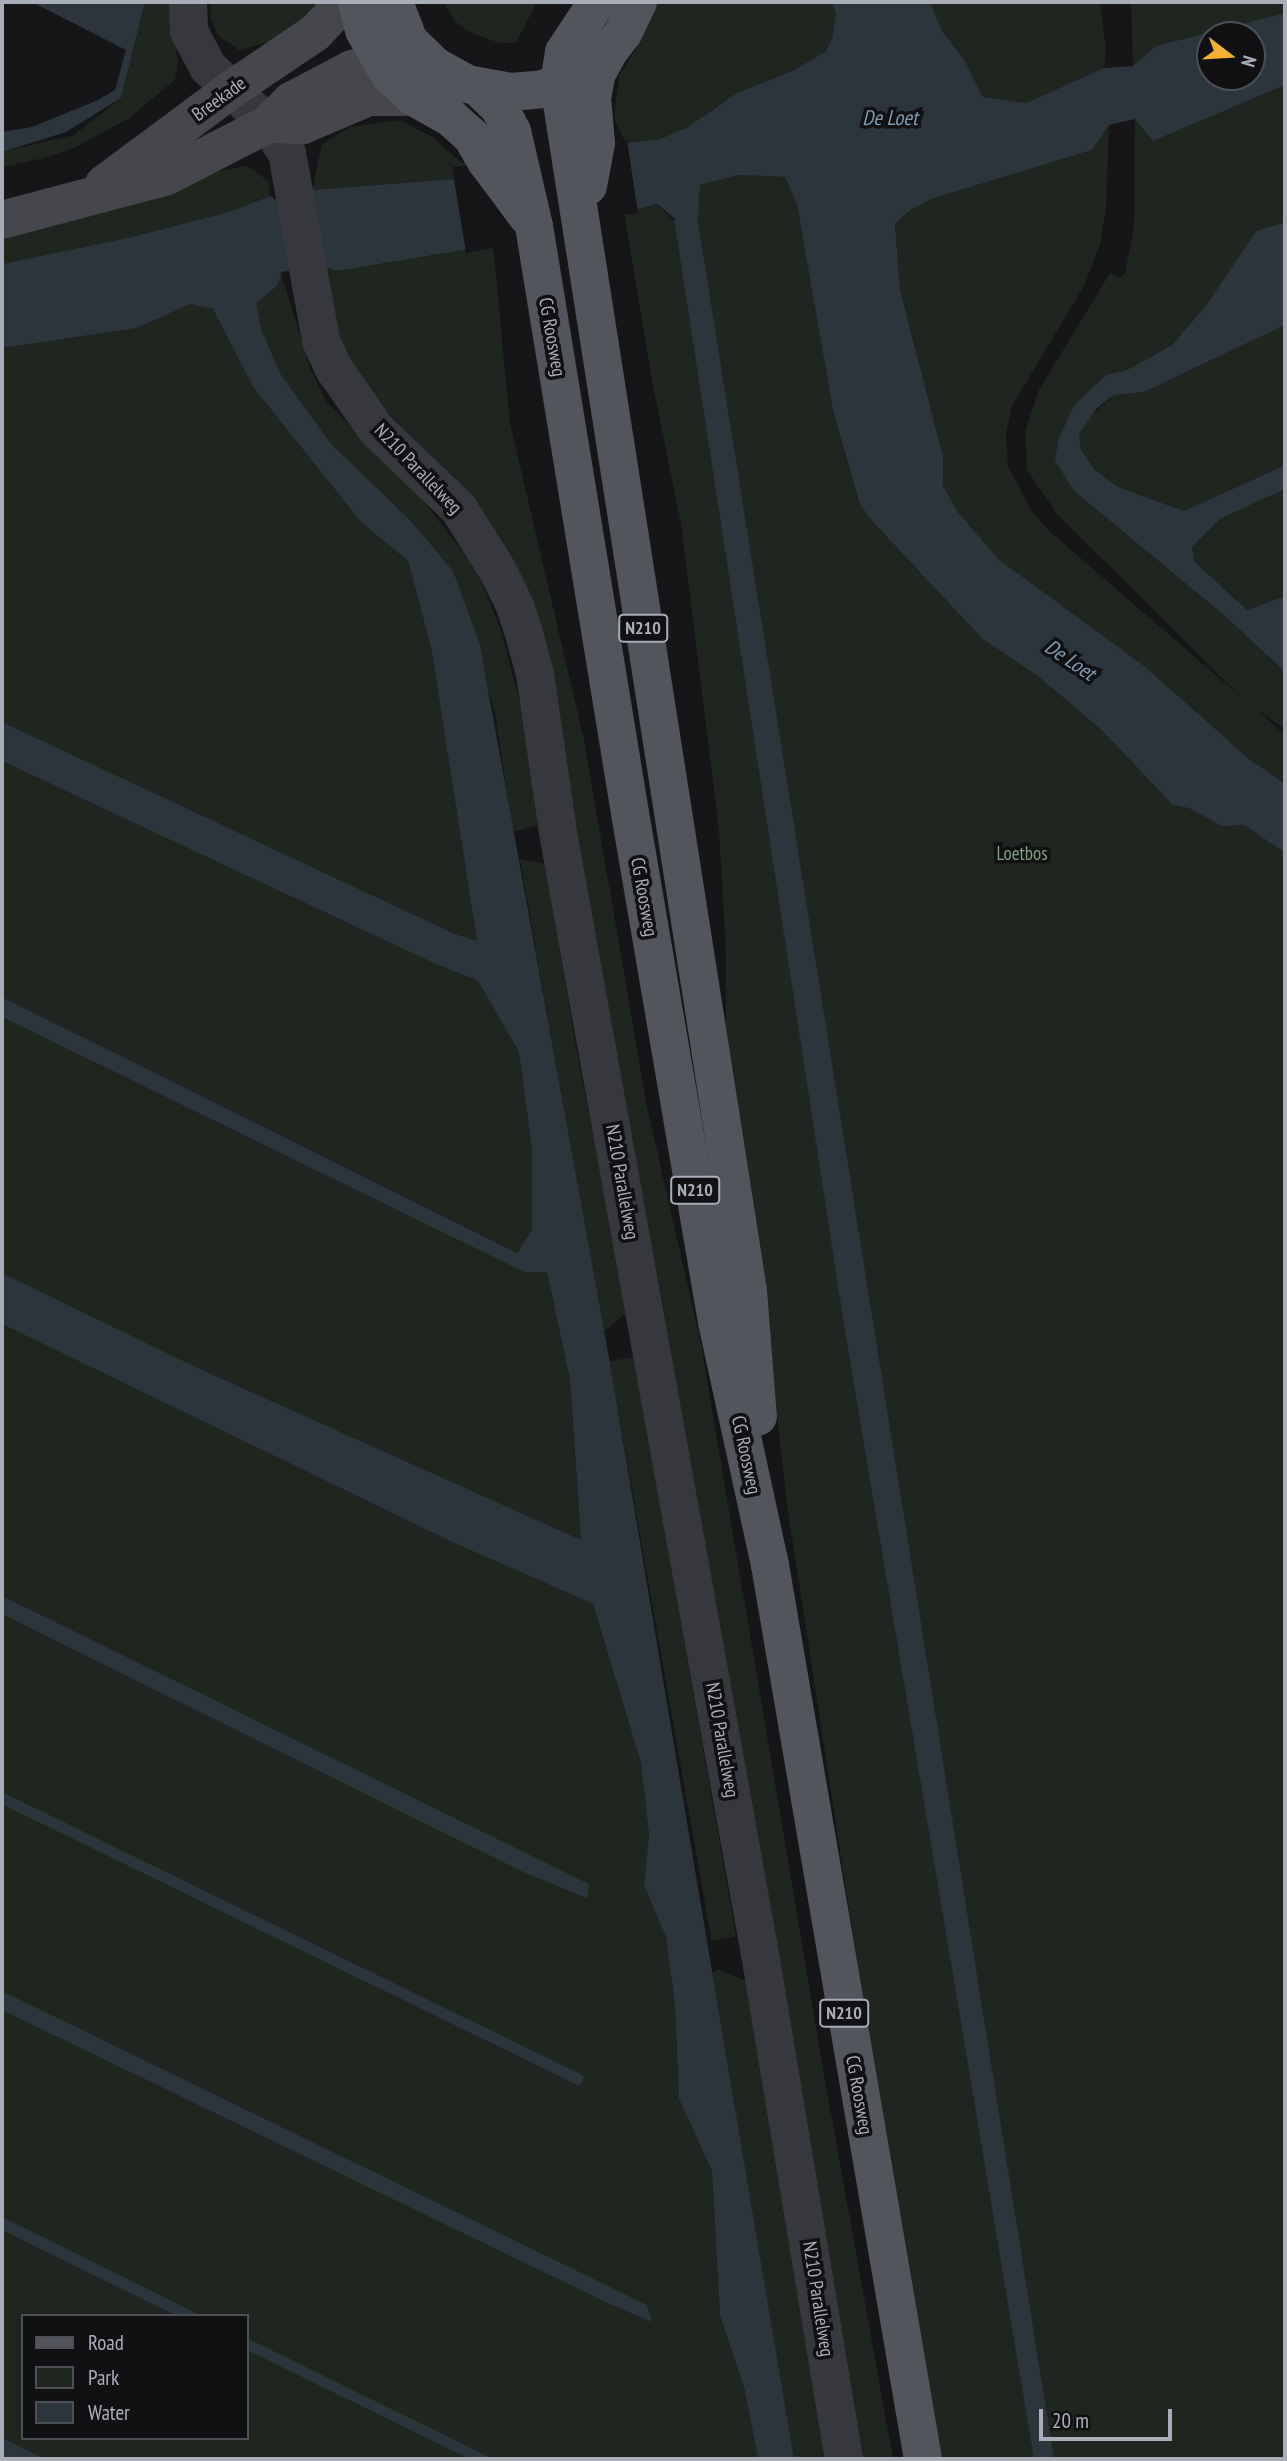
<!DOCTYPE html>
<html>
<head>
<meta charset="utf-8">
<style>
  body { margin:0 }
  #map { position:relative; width:1287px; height:2461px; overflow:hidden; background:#161618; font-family:"PT Sans Narrow",sans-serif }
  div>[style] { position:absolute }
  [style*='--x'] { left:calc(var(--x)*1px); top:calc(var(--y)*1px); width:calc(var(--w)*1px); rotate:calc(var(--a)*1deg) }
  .green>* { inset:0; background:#1e261f; transform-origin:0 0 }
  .water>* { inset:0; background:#2c353c; transform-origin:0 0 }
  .pier>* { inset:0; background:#161618 }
  .street>* { height:38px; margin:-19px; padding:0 19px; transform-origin:19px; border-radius:19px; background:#37383d }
  .secondary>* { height:38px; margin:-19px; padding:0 19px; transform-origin:19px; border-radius:19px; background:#45474d }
  .primary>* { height:38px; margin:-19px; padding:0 19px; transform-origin:19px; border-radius:19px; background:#53555c }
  span { translate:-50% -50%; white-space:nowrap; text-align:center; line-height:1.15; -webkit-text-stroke:7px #111113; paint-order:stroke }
  .shield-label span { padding:2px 5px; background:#111113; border:2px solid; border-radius:5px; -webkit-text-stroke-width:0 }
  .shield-label { font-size:18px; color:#a8adb8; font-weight:700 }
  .street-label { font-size:19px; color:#a8adb8 }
  .park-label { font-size:19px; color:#7fa381 }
  .water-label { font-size:21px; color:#7f9bb3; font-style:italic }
  .frame { position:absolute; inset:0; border:4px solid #a8adb8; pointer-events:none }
  .legend { position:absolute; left:21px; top:2314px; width:228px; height:126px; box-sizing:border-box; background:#111113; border:2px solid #4d4f55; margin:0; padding:9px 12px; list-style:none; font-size:21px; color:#a8adb8 }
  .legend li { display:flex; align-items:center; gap:14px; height:35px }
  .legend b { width:35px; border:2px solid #4d4f55 }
  .north { position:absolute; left:1196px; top:21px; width:70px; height:70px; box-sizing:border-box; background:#111113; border:2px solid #4d4f55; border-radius:50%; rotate:107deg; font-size:19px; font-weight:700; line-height:28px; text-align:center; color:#a8adb8 }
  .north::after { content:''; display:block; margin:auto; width:24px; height:32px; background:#f2b134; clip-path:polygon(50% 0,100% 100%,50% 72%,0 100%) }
  .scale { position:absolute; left:1039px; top:2409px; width:133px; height:32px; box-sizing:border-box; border:4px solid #a8adb8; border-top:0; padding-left:9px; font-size:21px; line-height:24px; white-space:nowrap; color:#a8adb8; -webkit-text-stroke:5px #111113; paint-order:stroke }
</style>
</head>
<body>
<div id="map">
  <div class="green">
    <div style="clip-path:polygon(145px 2px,175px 2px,173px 22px,178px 62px,175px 80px,129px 118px,74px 148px,44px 158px,2px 167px,2px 152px,74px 135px,121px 98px)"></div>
    <div style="clip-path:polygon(211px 2px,319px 2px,296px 25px,269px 42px,239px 50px,218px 36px,211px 20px)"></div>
    <div style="clip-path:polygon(443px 2px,537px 2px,516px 43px,500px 43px,469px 32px,456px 22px)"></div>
    <div style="clip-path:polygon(656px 2px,831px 2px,836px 13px,832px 39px,825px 52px,792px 71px,737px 93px,688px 127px,660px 139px,626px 144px,614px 118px,619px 76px,639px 44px)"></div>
    <div style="clip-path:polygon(930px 2px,1100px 2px,1106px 49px,1104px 68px,1026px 103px,983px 97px,965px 61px,942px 31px)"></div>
    <div style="clip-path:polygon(1131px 2px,1285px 2px,1285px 13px,1156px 46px,1133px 66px)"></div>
    <div style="clip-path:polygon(1285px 85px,1285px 222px,1256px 231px,1205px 307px,1172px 345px,1127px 370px,1106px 375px,1074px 405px,1075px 492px,1224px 615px,1285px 672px,1285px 729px,1255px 708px,1285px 735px,1285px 2459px,942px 2459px,874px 2072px,787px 1505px,767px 1325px,726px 1048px,726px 953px,719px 830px,681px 523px,653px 386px,624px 213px,656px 204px,701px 245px,698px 222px,700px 185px,739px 175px,785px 177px,797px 204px,821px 334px,937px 433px,900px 289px,895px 224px,909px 211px,931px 199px,1092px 150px,1109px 125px,1106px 209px,1100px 244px,1085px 284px,1012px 406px,1006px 434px,1008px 466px,1032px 512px,1048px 530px,1241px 697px,1057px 514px,1027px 470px,1025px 431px,1039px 390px,1110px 273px,1120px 278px,1125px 273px,1134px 228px,1135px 118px,1153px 141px)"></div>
    <div style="clip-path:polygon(400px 120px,432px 137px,463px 164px,453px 168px,454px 179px,312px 190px,322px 144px,350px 127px)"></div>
    <div style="clip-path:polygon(248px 166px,268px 181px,270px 196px,232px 211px,132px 237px,2px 264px,2px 229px,160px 181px)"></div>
    <div style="clip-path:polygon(493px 245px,510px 423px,584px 740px,647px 1107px,701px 1344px,822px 2063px,893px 2459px,853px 2459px,662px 1300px,617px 1068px,487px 520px,426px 451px,368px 392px,341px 344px,325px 267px,337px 271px)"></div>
    <div style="clip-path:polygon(281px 273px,310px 368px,326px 401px,421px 498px,477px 570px,501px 631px,523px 714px,538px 825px,513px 832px,495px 713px,453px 571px,410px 520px,362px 523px,408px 561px,431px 647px,477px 941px,455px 934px,2px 722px,2px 348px,137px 327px,192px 304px,213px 309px)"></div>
    <div style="clip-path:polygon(1285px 325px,1285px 465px,1184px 511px,1118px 487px,1095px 470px,1081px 450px,1079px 434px,1088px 418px,1114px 395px,1144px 392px)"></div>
    <div style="clip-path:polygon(1285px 489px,1285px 596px,1247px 610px,1194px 561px,1192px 547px,1220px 519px)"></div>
    <div style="clip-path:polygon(2px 761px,427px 960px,478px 981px,519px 1052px,532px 1149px,532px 1230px,517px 1253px,2px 997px)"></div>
    <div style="clip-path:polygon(520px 859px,545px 864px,578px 1058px,628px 1312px,603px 1332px)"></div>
    <div style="clip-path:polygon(2px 1017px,524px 1272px,547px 1272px,570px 1379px,581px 1540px,198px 1368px,2px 1273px)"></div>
    <div style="clip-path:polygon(evenodd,2px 1324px,450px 1541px,593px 1604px,641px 1763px,649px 1835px,644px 1885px,666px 1937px,675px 2005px,679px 2099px,712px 2171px,720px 2316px,744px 2387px,758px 2459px,2px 2459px,2px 1324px,23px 2316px,247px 2316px,247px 2438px,23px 2438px,23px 2316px)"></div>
    <div style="left:634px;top:1357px;width:588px;height:25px;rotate:80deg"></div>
    <div style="clip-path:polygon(719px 1969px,746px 1981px,826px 2459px,794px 2459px,712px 1973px)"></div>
  </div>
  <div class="water">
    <div style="clip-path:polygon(32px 2px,145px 2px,121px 98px,66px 132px,2px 152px,2px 132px,32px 127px,98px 100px,115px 90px,126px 50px)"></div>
    <div style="clip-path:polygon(evenodd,831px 2px,930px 2px,942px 31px,965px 61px,983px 97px,1026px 103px,1104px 68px,1133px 66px,1156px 46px,1285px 13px,1285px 85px,1153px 141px,1135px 119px,1109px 125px,1092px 150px,931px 199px,909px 211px,895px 224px,900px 289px,943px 457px,943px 486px,957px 511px,998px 559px,1144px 666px,1250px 760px,1285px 784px,1285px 853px,1245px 825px,1222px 826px,1189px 808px,1173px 805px,1104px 732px,1038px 676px,983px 639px,873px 522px,860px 504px,833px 410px,797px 204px,785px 177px,739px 175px,700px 185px,698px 222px,1054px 2459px,1034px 2459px,843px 1318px,674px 218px,657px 204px,624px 213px,581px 219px,493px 245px,337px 271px,325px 267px,281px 272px,278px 285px,256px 303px,261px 329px,281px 375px,331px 444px,410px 520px,453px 571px,480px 645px,609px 1358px,794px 2459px,758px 2459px,744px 2387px,720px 2316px,712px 2171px,679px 2099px,675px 2005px,666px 1937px,644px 1885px,649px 1835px,641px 1763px,593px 1604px,450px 1541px,2px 1324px,2px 1273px,198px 1368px,581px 1540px,570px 1379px,547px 1272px,524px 1272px,2px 1017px,2px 997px,517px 1253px,532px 1230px,532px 1149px,519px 1052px,478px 981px,427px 960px,2px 761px,2px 722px,455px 934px,477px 941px,431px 647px,408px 561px,362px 523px,254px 388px,213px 309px,191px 304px,136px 328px,2px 348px,2px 264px,132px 237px,232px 211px,270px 196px,282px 204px,312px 190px,454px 179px,452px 167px,463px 164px,660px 139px,688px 127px,737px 93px,792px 71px,825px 52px,832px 39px,836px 13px,831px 2px,1210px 35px,1252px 35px,1252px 77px,1210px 77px,1210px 35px)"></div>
    <div style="clip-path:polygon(1285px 222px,1285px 325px,1144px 392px,1114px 395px,1097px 408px,1079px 434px,1081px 450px,1095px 470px,1118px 487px,1184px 511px,1285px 465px,1285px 489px,1220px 519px,1192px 547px,1194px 561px,1247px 610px,1285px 596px,1285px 672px,1224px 615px,1075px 492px,1055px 461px,1058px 441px,1074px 405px,1106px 375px,1127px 370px,1172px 345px,1205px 307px,1256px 231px)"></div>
    <div style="clip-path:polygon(2px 1596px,589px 1884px,587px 1898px,521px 1871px,2px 1614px)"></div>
    <div style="left:2px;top:1792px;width:648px;height:11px;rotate:26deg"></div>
    <div style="clip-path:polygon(2px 1991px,647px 2305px,652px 2322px,612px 2305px,2px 2010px)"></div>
    <div style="clip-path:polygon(2px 2217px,202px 2316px,177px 2316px,2px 2230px)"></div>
    <div style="clip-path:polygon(247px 2338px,493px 2459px,470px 2459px,247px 2350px)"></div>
    <div style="clip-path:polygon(2px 2438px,45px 2459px,2px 2457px)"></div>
  </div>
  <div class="pier">
    <div style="clip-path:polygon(627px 140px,638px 213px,581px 222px,494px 248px,466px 253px,452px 167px)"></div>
  </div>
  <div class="street">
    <div style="--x:188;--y:2;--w:29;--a:88"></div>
    <div style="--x:189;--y:31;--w:41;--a:62.2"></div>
    <div style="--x:208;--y:67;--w:83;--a:43.5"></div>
    <div style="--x:268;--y:124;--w:35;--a:57"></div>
    <div style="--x:287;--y:153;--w:191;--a:79.7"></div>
    <div style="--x:321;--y:341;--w:31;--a:65"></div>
    <div style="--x:334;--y:369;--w:73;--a:55"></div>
    <div style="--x:376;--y:429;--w:115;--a:43.9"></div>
    <div style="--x:459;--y:509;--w:73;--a:57.8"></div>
    <div style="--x:498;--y:571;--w:39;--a:64"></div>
    <div style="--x:515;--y:606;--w:33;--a:72"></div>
    <div style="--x:525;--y:637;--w:38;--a:75"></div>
    <div style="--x:535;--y:674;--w:166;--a:81.7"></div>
    <div style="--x:559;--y:838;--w:1134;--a:79.79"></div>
    <div style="--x:760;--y:1954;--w:512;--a:80.56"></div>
  </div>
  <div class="secondary">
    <div style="--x:268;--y:124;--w:35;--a:2"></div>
    <div style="--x:303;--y:125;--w:72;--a:-23"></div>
    <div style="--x:369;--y:97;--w:45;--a:0"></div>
    <div style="--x:104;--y:184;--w:159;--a:-36.6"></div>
    <div style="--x:232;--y:89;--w:100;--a:-34"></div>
    <div style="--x:315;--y:33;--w:42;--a:-46.9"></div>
    <div style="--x:2;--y:220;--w:171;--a:-14.9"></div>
    <div style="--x:167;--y:176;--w:114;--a:-27.2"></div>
    <div style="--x:268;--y:124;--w:33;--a:-45"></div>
    <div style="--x:291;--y:101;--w:69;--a:-27.7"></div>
    <div style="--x:352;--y:69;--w:29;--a:-16"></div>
  </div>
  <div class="primary">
    <div style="--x:357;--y:2;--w:29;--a:76"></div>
    <div style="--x:364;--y:30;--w:51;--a:60.4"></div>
    <div style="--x:389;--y:74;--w:34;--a:43"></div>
    <div style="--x:414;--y:97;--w:43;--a:29.6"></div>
    <div style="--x:451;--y:118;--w:28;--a:42"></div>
    <div style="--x:472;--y:137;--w:28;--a:60"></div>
    <div style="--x:486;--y:161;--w:69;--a:53.3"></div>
    <div style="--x:394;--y:2;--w:42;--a:69"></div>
    <div style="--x:409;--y:41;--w:36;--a:44"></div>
    <div style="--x:435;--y:66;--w:37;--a:29"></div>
    <div style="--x:467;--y:84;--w:45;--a:10.3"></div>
    <div style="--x:511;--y:92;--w:33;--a:-5"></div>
    <div style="--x:544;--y:89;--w:50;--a:-25"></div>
    <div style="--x:589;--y:68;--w:26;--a:-40"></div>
    <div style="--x:609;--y:51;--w:23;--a:-52"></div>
    <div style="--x:623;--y:33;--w:34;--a:-64"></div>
    <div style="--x:597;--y:2;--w:60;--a:123.4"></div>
    <div style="--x:564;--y:52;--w:32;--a:99"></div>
    <div style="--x:559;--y:84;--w:1222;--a:81.1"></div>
    <div style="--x:748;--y:1291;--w:126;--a:85.5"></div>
    <div style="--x:479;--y:88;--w:28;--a:44"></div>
    <div style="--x:499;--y:107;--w:27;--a:62"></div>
    <div style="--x:512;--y:131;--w:98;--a:77"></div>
    <div style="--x:534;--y:226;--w:595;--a:80.71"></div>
    <div style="--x:630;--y:813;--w:516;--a:80.3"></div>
    <div style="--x:717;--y:1322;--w:249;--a:77.7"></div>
    <div style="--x:770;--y:1565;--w:907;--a:80.29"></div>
    <div style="--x:588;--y:186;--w:44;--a:-79.5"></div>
    <div style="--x:596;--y:143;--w:45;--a:-95.1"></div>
    <div style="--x:592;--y:98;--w:25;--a:-79"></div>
    <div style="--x:597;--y:73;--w:25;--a:-61"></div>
  </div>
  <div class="shield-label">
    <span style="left:643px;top:628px">N210</span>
    <span style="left:695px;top:1190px">N210</span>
    <span style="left:844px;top:2013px">N210</span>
  </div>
  <div class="street-label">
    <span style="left:219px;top:99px;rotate:-36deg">Breekade</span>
    <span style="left:552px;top:337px;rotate:80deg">CG Roosweg</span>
    <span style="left:418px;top:469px;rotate:46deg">N210 Parallelweg</span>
    <span style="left:644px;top:897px;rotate:80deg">CG Roosweg</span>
    <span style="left:622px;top:1182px;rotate:80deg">N210 Parallelweg</span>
    <span style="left:746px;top:1455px;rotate:78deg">CG Roosweg</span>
    <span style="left:722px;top:1740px;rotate:80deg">N210 Parallelweg</span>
    <span style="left:859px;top:2095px;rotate:80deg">CG Roosweg</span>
    <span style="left:818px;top:2299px;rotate:81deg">N210 Parallelweg</span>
  </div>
  <div class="park-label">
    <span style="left:1022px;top:854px">Loetbos</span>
  </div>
  <div class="water-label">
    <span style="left:890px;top:118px">De Loet</span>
    <span style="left:1070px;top:660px;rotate:34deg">De Loet</span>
  </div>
  <div class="frame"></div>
  <ul class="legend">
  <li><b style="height:9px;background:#53555c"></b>Road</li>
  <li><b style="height:19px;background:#1e261f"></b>Park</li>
  <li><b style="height:19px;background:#2c353c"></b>Water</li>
  </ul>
  <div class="north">N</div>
  <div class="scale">20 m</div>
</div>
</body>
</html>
